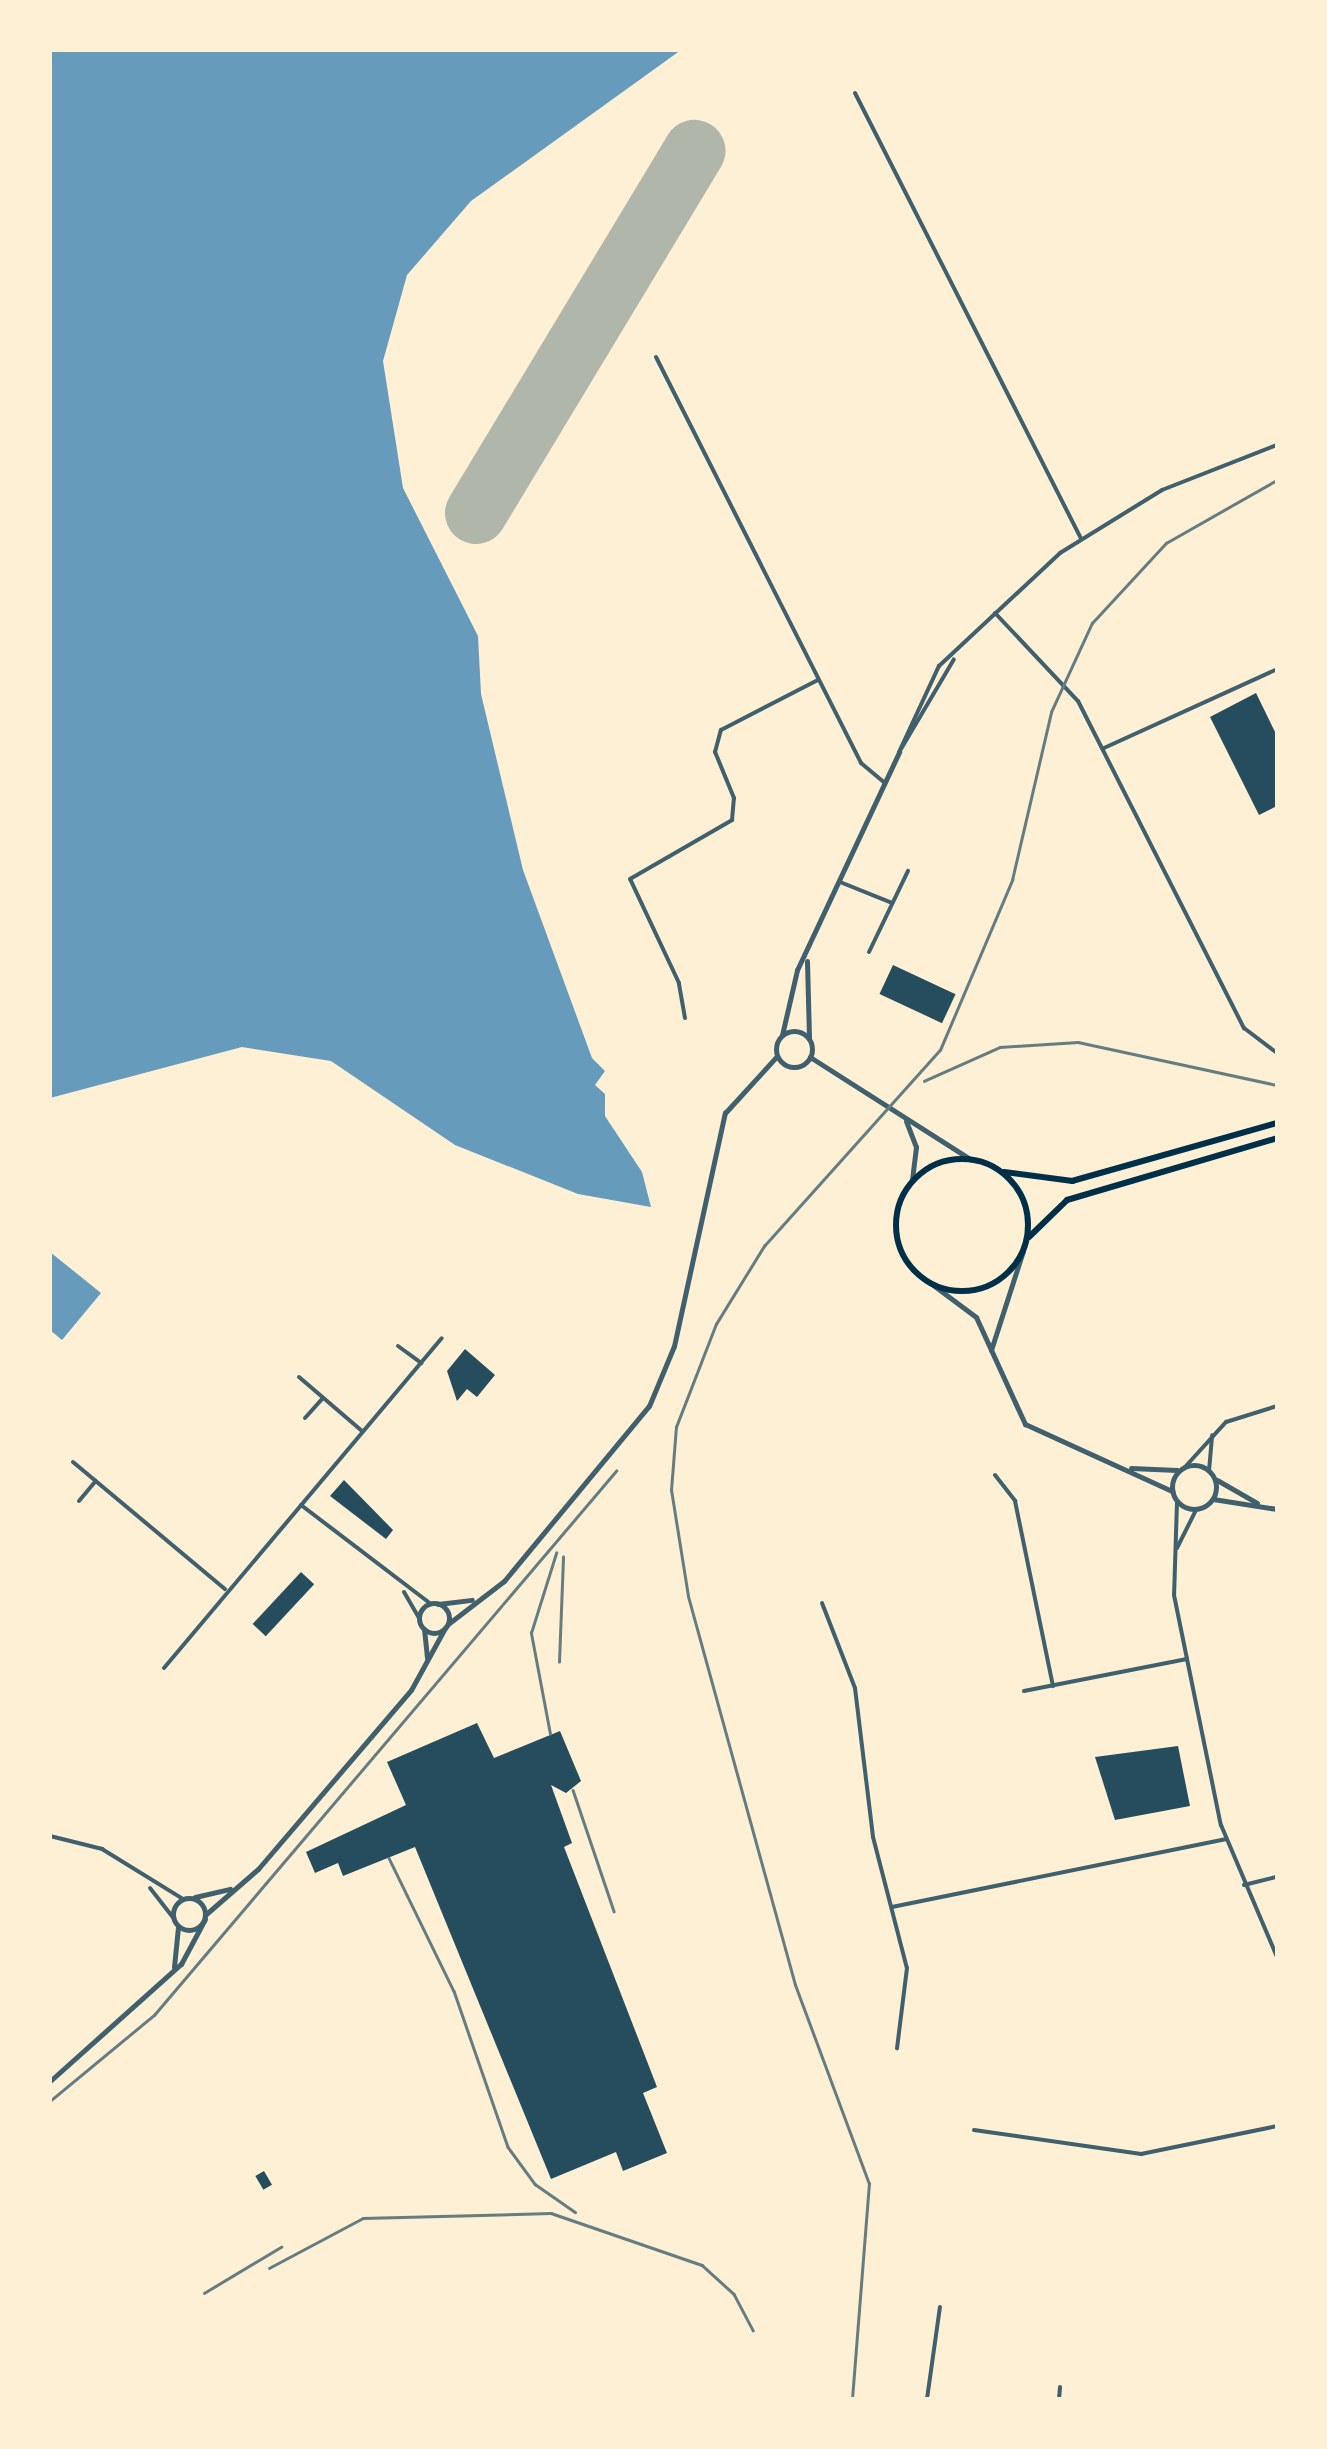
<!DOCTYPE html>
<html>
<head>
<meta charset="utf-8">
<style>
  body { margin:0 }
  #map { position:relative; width:1327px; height:2449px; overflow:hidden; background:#fdf0d5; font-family:Roboto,sans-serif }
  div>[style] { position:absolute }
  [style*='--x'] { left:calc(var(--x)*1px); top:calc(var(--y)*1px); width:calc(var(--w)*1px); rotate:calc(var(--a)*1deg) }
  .water>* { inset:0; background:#669bbc }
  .runway>* { height:62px; margin:-31px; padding:0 31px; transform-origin:31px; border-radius:31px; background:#b1b6ab }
  .building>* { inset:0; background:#264d5e; transform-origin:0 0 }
  .minor>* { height:4px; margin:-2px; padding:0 2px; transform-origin:2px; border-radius:2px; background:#3f606c }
  .tertiary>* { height:5px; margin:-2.5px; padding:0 2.5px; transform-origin:2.5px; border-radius:2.5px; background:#3f606c }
  .tertiary>.ring { margin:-2.5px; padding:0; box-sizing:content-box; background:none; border:5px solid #3f606c; border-radius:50% }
  .primary>* { height:6px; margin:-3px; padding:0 3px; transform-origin:3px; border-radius:3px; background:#003049 }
  .primary>.ring { margin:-3px; padding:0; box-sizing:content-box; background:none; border:6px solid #003049; border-radius:50% }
  .rail>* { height:2.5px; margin:-1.25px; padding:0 1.25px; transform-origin:1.25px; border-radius:1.25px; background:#657d81 }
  span { translate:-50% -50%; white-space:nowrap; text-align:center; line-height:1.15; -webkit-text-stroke:8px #fdf0d5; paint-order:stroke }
  .frame { position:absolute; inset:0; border:52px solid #fdf0d5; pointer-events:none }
</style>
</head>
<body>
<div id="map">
  <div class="water">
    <div style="clip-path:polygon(50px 50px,681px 50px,471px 201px,407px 275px,383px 361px,403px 488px,478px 636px,481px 694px,523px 870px,592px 1058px,605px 1071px,595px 1085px,605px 1094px,605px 1116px,642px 1172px,651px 1207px,578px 1194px,455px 1145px,331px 1061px,242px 1047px,50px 1098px)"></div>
    <div style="clip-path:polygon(50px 1252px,101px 1293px,62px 1340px,50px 1330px)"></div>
  </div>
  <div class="runway">
    <div style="--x:476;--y:513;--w:423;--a:-58.9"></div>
  </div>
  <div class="building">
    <div style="clip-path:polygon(1256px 693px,1277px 736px,1277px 806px,1259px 815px,1210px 717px)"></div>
    <div style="left:893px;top:965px;width:69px;height:32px;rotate:25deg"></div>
    <div style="clip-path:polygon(465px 1349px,495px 1375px,477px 1397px,467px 1389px,457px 1401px,447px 1371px)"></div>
    <div style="clip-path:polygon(344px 1480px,393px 1530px,386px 1539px,330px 1496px)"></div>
    <div style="left:301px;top:1572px;width:18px;height:71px;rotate:43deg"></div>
    <div style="clip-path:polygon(477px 1723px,494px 1758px,560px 1731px,581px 1781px,566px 1793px,551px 1785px,572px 1843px,564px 1847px,657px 2087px,643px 2093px,667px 2153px,623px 2171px,616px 2152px,551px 2179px,415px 1847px,343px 1876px,338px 1863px,315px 1873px,306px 1852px,406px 1805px,387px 1762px)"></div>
    <div style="clip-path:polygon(1178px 1746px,1190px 1806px,1115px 1820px,1095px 1757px)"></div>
    <div style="left:264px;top:2171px;width:16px;height:10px;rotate:60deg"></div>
  </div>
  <div class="minor">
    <div style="--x:855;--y:93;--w:498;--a:63.1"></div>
    <div style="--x:656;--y:357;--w:455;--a:63.2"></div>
    <div style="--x:861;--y:763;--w:30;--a:40"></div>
    <div style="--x:995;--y:613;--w:121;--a:46.7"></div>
    <div style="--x:1078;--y:701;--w:367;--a:63.1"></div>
    <div style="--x:1244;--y:1028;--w:41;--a:37.1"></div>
    <div style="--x:1104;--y:748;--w:190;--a:-24.5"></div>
    <div style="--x:901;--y:749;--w:104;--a:-59.5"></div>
    <div style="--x:899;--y:752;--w:95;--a:-65.1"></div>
    <div style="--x:939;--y:666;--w:166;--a:-43"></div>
    <div style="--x:1060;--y:553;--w:120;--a:-31.7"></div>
    <div style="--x:1162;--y:490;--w:123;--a:-21.4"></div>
    <div style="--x:840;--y:882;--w:56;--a:22"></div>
    <div style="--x:869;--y:952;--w:90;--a:-64.3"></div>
    <div style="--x:685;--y:1018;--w:36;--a:-100"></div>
    <div style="--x:679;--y:983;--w:115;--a:-115.2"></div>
    <div style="--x:630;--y:879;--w:118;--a:-30"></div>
    <div style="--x:732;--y:820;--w:22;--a:-85"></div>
    <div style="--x:734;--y:798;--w:50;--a:-112.4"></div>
    <div style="--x:715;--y:752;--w:23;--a:-75"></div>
    <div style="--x:721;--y:730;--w:109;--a:-27.3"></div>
    <div style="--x:398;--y:1346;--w:29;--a:36"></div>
    <div style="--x:299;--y:1377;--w:83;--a:40.6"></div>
    <div style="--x:305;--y:1418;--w:27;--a:-48"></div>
    <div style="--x:73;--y:1462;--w:198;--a:39.9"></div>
    <div style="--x:1185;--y:1467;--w:61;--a:-47.7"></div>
    <div style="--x:1226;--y:1422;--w:53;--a:-17.4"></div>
    <div style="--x:1209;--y:1471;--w:36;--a:-85"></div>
    <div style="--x:995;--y:1475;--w:33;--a:52"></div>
    <div style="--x:1015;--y:1501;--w:189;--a:78.4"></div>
    <div style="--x:79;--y:1501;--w:26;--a:-50"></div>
    <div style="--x:1177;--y:1502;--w:93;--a:91.8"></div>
    <div style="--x:1174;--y:1595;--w:235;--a:78.5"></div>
    <div style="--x:1221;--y:1825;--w:143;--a:67"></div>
    <div style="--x:301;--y:1505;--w:163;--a:37.3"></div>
    <div style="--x:1177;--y:1548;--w:42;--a:-63.4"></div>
    <div style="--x:404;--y:1592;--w:30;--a:60"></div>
    <div style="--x:822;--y:1603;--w:91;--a:68.8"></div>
    <div style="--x:855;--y:1688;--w:150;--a:83.1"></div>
    <div style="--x:873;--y:1837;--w:135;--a:75.5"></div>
    <div style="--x:907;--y:1968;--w:81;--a:97.1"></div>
    <div style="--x:164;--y:1668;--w:431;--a:-49.9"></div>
    <div style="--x:1024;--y:1691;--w:166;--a:-11.1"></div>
    <div style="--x:50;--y:1836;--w:54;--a:14"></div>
    <div style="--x:102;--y:1849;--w:95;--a:31.7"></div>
    <div style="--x:1244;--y:1885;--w:34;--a:-14"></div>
    <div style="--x:150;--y:1888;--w:39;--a:52"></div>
    <div style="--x:892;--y:1907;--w:340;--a:-11.5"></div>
    <div style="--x:974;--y:2130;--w:169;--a:8.2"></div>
    <div style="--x:1141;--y:2154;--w:139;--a:-11.6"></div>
    <div style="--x:491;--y:2399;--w:14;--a:0"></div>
    <div style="--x:927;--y:2399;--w:93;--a:-82"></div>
    <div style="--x:1059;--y:2399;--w:12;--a:-85"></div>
  </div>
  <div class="tertiary">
    <div style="--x:807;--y:961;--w:78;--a:88.5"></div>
    <div class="ring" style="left:776px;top:1031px;width:31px;height:31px"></div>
    <div style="--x:782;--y:1035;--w:67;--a:-77"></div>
    <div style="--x:797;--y:970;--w:241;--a:-64.9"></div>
    <div style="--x:810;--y:1057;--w:190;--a:32.5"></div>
    <div style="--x:906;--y:1121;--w:28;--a:69"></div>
    <div style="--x:916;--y:1147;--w:33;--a:97"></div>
    <div style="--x:929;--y:1282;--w:59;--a:36.7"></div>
    <div style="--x:976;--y:1317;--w:118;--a:65.4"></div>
    <div style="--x:1025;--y:1424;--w:162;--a:24.5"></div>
    <div style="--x:991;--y:1350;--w:104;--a:-72.1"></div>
    <div class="ring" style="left:1172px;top:1465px;width:39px;height:39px"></div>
    <div style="--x:1131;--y:1468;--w:46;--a:2.5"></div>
    <div style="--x:1217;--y:1480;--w:46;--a:29.9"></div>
    <div style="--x:1213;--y:1499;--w:65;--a:8.9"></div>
    <div class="ring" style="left:419px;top:1603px;width:25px;height:25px"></div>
    <div style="--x:438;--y:1604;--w:34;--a:-7"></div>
    <div style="--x:448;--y:1624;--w:71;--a:-37.5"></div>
    <div style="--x:504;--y:1581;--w:227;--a:-50.4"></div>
    <div style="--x:649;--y:1406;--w:65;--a:-67.4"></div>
    <div style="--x:674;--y:1346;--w:239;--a:-77.7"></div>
    <div style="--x:725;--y:1113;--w:77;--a:-47.6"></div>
    <div style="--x:424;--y:1629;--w:29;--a:84"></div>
    <div style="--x:195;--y:1897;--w:36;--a:-13"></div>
    <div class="ring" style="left:173px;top:1898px;width:27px;height:27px"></div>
    <div style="--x:205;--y:1915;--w:70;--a:-41"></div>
    <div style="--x:258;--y:1869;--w:235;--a:-49.5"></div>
    <div style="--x:411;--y:1690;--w:71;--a:-61.3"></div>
    <div style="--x:174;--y:1967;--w:40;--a:-84.3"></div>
    <div style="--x:50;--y:2081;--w:176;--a:-41.8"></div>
    <div style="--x:181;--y:1964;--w:51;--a:-61.9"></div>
  </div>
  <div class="primary">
    <div class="ring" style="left:896px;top:1159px;width:126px;height:126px"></div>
    <div style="--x:1004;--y:1172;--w:69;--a:7.5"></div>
    <div style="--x:1072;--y:1181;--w:213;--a:-15.8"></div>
    <div style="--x:1029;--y:1237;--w:53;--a:-44.2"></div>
    <div style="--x:1067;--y:1200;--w:219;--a:-16.4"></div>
  </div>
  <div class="rail">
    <div style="--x:924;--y:1081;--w:83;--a:-24.1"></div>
    <div style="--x:1000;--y:1047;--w:78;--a:-3.7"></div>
    <div style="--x:1078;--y:1042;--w:204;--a:12.2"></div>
    <div style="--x:559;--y:1662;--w:105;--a:-87.8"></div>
    <div style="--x:550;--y:1734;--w:103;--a:-100.7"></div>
    <div style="--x:531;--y:1633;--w:84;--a:-72.6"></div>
    <div style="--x:573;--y:1790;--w:128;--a:71.3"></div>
    <div style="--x:389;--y:1858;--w:148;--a:64"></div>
    <div style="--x:454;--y:1991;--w:165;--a:70.9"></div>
    <div style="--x:508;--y:2147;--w:46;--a:53.9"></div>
    <div style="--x:535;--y:2184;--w:49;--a:35"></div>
    <div style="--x:50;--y:2101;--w:135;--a:-39.6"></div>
    <div style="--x:154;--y:2015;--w:714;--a:-49.66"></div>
    <div style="--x:269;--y:2268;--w:106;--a:-28"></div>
    <div style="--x:363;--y:2218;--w:188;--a:-1.5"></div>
    <div style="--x:551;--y:2213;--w:160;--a:19"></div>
    <div style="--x:702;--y:2265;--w:43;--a:42.2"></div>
    <div style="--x:734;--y:2294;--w:41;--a:62.2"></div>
    <div style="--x:204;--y:2293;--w:90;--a:-30.9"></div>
    <div style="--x:852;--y:2399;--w:216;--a:-85.5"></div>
    <div style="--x:869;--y:2184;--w:212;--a:-110.4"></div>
    <div style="--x:795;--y:1985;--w:403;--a:-105.4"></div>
    <div style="--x:688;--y:1596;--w:107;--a:-99.1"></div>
    <div style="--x:671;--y:1490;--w:63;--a:-85.5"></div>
    <div style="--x:676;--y:1427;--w:110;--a:-68.8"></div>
    <div style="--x:716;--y:1324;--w:92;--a:-58.4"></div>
    <div style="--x:764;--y:1246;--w:263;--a:-48.1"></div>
    <div style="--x:940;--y:1050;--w:185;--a:-67"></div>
    <div style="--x:1012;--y:880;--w:172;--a:-76.9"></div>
    <div style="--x:1051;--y:712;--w:98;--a:-65.3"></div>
    <div style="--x:1092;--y:623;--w:109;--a:-47.2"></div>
    <div style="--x:1166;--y:543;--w:128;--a:-29.6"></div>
  </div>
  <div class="frame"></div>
</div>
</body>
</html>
